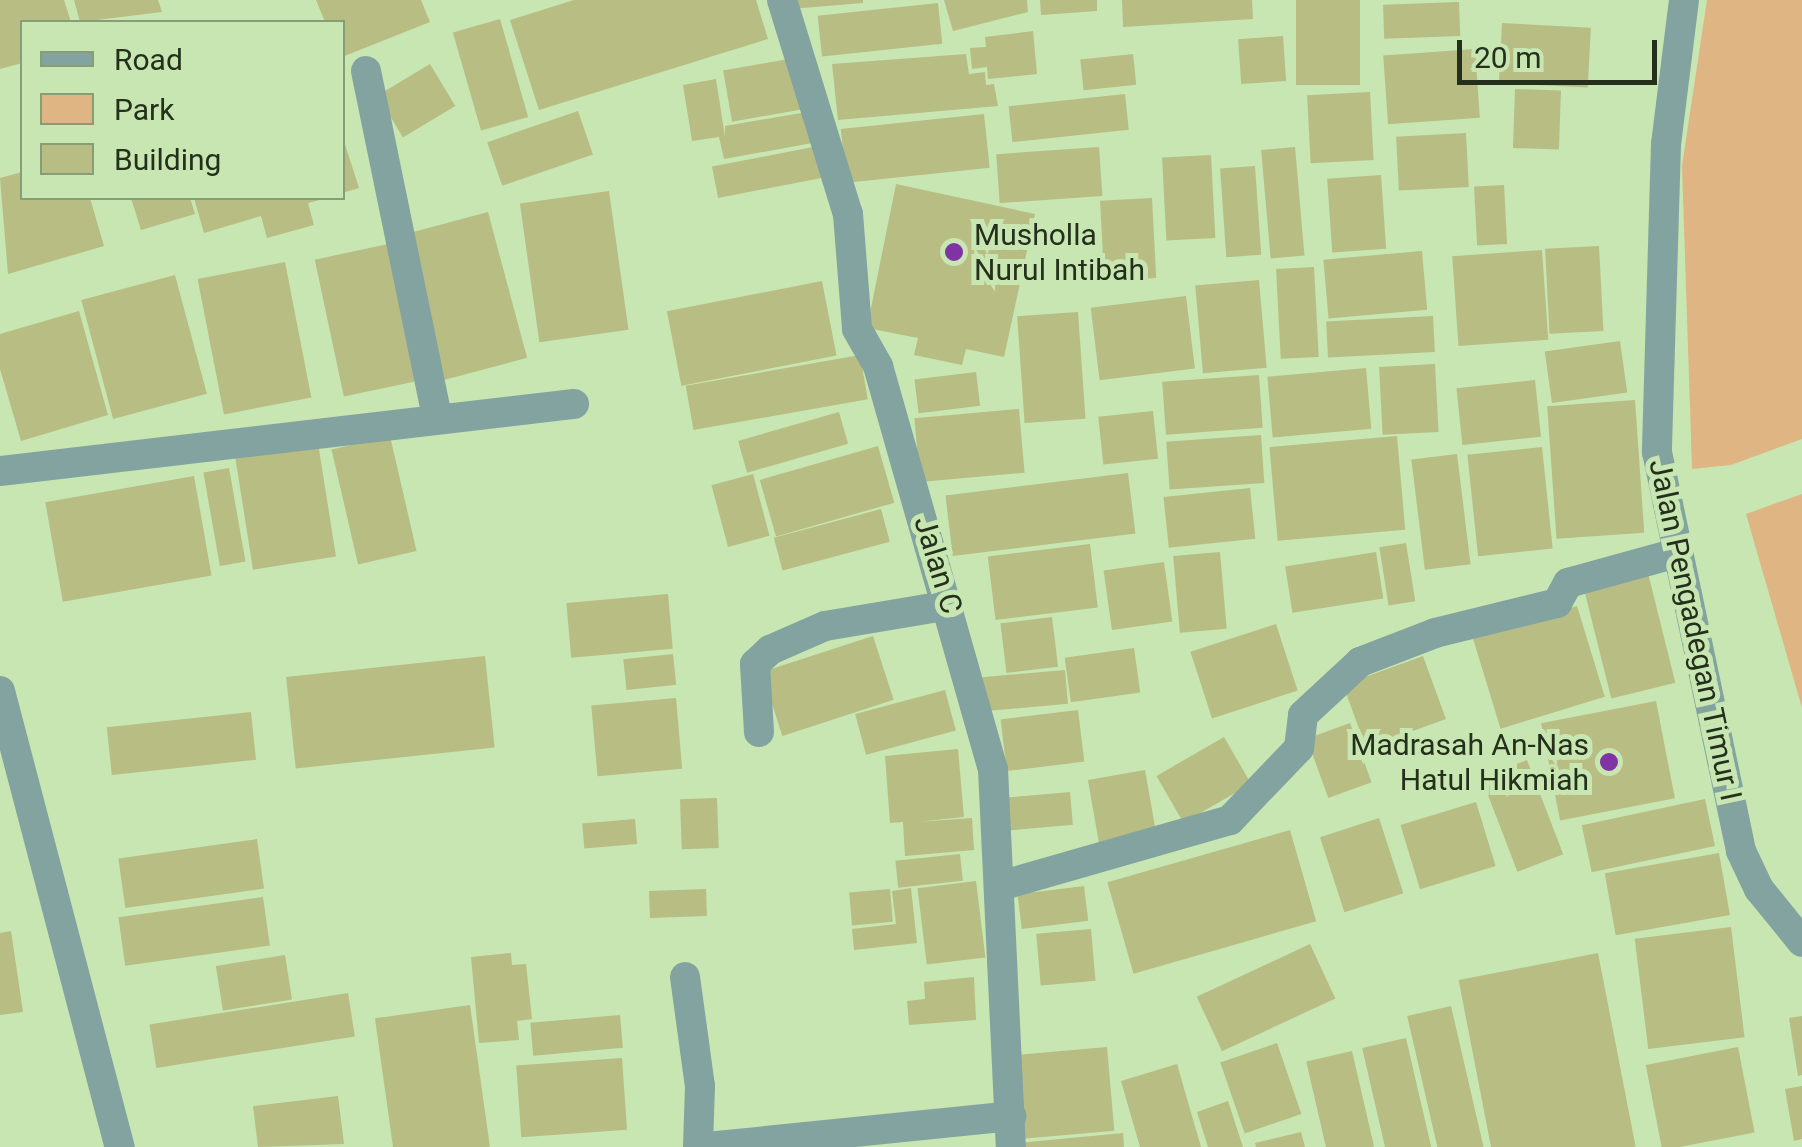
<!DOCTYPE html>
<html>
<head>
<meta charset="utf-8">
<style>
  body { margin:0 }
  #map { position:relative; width:1802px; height:1147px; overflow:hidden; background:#c7e6b1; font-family:Roboto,sans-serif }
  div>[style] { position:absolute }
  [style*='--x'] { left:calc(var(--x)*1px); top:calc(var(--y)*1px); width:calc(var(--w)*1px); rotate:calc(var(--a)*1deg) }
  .green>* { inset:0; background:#dfb683 }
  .building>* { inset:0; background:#b8bd83; transform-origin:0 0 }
  .minor>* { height:30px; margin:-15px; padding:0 15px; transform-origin:15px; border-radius:15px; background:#83a3a1 }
  .dots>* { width:28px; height:28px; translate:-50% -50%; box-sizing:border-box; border:5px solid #c7e6b1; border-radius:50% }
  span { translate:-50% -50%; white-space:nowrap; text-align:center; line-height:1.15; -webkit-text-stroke:10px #c7e6b1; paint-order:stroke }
  .poi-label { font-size:30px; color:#24301b }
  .left { translate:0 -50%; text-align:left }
  .right { translate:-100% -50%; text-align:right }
  .street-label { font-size:30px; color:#24301b }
  .legend { position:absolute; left:20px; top:20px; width:325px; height:180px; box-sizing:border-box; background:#c7e6b1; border:2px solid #869d75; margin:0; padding:12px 18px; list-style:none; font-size:30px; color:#24301b }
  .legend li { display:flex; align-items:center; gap:20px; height:50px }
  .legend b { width:50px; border:2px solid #869d75 }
  .scale { position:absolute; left:1457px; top:40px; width:200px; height:45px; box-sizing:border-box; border:5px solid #24301b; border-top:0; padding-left:12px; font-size:30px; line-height:35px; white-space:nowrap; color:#24301b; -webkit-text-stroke:8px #c7e6b1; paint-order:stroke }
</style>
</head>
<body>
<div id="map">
  <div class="green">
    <div style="clip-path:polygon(1707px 0,1802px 0,1802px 439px,1731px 465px,1692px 469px,1682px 166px)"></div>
    <div style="clip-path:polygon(1802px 494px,1802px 708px,1746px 514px)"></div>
  </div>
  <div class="building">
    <div style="clip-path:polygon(0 0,64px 0,71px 22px,22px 22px,22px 63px,0 69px)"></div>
    <div style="clip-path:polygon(74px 0,158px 0,162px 12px,80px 22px)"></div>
    <div style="clip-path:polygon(316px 0,421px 0,430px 22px,342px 57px,342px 22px,325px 22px)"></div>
    <div style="clip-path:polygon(574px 0,756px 0,768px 39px,539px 110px,510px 20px)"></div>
    <div style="clip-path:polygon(789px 0,863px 0,863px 3px,790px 9px)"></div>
    <div style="clip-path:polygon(944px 0,1027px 0,1028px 12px,953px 31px)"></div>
    <div style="clip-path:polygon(1040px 0,1097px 0,1097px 11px,1041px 15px)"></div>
    <div style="clip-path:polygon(1122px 0,1252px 0,1253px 19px,1123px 27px)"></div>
    <div style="left:1296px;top:0;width:64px;height:85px"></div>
    <div style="left:1459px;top:2px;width:34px;height:76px;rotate:88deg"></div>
    <div style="left:938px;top:3px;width:41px;height:121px;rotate:84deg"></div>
    <div style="left:500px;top:19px;width:102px;height:49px;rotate:74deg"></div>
    <div style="left:1502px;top:23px;width:89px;height:60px;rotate:3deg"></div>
    <div style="clip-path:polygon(1033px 31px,1037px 74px,988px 79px,987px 67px,972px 69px,970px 48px,986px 47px,985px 37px)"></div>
    <div style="left:1283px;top:36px;width:45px;height:45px;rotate:86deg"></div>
    <div style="left:1475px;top:49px;width:69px;height:92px;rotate:86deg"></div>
    <div style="clip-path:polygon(966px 54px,969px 74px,985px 72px,986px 85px,994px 84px,998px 106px,838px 120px,832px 64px)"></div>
    <div style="left:1133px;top:54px;width:31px;height:53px;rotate:84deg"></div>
    <div style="left:794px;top:58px;width:52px;height:72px;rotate:80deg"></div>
    <div style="left:430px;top:64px;width:49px;height:61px;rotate:59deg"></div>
    <div style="clip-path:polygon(716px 79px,725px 137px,725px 126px,813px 111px,818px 142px,724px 159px,719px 137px,692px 141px,683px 85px)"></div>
    <div style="left:1515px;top:89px;width:46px;height:59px;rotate:2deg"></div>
    <div style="left:1370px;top:92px;width:68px;height:63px;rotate:87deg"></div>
    <div style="left:1125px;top:94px;width:36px;height:117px;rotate:84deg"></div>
    <div style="left:578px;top:111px;width:46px;height:96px;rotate:71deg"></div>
    <div style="left:984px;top:114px;width:54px;height:144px;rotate:84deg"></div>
    <div style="left:1466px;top:133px;width:54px;height:70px;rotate:87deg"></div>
    <div style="clip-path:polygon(342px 135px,359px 188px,342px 193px)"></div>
    <div style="left:818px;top:146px;width:32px;height:108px;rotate:79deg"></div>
    <div style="left:1099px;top:147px;width:49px;height:103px;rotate:86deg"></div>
    <div style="left:1295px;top:147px;width:109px;height:34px;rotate:85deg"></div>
    <div style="left:1211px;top:155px;width:83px;height:49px;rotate:87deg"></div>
    <div style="left:1255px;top:166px;width:89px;height:35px;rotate:86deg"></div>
    <div style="clip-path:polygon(22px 172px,22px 198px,90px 198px,104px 246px,8px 274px,0 178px)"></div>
    <div style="left:1381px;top:175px;width:74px;height:54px;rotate:86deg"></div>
    <div style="clip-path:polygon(896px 184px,1035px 214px,1004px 357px,966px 349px,962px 365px,914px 355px,918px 338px,867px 328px)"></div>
    <div style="left:1504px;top:185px;width:59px;height:30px;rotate:87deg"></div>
    <div style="left:609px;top:191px;width:140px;height:90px;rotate:82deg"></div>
    <div style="clip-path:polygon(131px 198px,190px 198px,195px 214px,141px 230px)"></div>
    <div style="clip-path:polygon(194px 198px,323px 198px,323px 199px,308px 203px,314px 225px,267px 238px,261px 216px,204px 233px)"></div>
    <div style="left:1152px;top:198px;width:80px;height:52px;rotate:87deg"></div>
    <div style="left:488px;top:212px;width:151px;height:86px;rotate:75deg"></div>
    <div style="left:393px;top:243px;width:140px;height:80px;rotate:78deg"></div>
    <div style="left:1599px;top:246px;width:85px;height:54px;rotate:87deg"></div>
    <div style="left:1542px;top:250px;width:90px;height:90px;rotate:86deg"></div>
    <div style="left:1422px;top:251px;width:59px;height:99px;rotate:85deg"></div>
    <div style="left:285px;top:262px;width:138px;height:89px;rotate:79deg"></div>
    <div style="left:1314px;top:267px;width:90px;height:38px;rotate:87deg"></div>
    <div style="left:175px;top:275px;width:123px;height:97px;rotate:75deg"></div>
    <div style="left:1259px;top:280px;width:88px;height:64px;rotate:85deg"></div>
    <div style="left:822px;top:281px;width:76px;height:158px;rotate:79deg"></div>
    <div style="left:1186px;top:296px;width:73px;height:96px;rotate:83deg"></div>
    <div style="clip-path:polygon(79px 311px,108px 415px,21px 441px,0 369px,0 334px)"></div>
    <div style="left:1078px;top:312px;width:107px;height:61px;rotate:86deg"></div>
    <div style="left:1433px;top:316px;width:36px;height:107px;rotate:87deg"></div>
    <div style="left:1620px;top:341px;width:52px;height:76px;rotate:82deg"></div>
    <div style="left:860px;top:355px;width:45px;height:177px;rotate:80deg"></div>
    <div style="left:1435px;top:364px;width:68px;height:56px;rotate:87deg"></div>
    <div style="left:1366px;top:368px;width:61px;height:99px;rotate:85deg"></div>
    <div style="left:976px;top:372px;width:34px;height:62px;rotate:83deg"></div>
    <div style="left:1259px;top:375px;width:53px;height:97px;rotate:86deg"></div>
    <div style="left:1535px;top:380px;width:57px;height:79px;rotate:84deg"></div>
    <div style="left:1635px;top:400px;width:133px;height:88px;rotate:86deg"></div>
    <div style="left:1019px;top:409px;width:64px;height:105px;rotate:85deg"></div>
    <div style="left:1153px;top:411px;width:48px;height:55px;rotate:84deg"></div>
    <div style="left:839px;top:412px;width:33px;height:105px;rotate:74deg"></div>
    <div style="left:1261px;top:435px;width:48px;height:95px;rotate:86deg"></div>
    <div style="left:390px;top:436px;width:118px;height:60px;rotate:77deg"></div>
    <div style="left:1397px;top:436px;width:94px;height:128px;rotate:85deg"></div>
    <div style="left:318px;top:443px;width:115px;height:84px;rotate:81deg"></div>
    <div style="left:878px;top:446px;width:59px;height:123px;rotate:74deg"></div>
    <div style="left:1542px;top:447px;width:102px;height:75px;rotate:84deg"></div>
    <div style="left:1457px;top:454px;width:111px;height:46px;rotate:83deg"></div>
    <div style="left:229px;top:468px;width:95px;height:26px;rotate:80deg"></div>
    <div style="left:1128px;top:473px;width:61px;height:184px;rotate:83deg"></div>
    <div style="left:753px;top:474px;width:64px;height:43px;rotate:75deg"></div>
    <div style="left:194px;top:476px;width:101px;height:151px;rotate:80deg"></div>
    <div style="left:1250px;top:488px;width:51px;height:87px;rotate:84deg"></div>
    <div style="left:881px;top:509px;width:34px;height:111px;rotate:75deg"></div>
    <div style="left:1406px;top:543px;width:59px;height:27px;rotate:81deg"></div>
    <div style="left:1090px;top:544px;width:64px;height:103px;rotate:83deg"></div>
    <div style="left:1220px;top:552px;width:77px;height:47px;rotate:85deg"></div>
    <div style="left:1376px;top:552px;width:47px;height:92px;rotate:81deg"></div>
    <div style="left:1164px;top:562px;width:60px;height:61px;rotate:82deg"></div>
    <div style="left:1648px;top:573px;width:113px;height:66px;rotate:76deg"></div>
    <div style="left:668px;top:594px;width:55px;height:102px;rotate:85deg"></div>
    <div style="left:1577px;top:606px;width:95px;height:109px;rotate:73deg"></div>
    <div style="left:1052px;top:617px;width:50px;height:52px;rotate:83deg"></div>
    <div style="left:1276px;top:624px;width:70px;height:90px;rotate:72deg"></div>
    <div style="left:873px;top:636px;width:67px;height:117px;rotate:72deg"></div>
    <div style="left:1134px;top:648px;width:45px;height:70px;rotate:82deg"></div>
    <div style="left:673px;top:654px;width:31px;height:50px;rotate:84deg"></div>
    <div style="left:485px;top:656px;width:92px;height:200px;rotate:84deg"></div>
    <div style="left:1423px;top:656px;width:67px;height:85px;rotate:70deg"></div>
    <div style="left:1065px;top:670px;width:34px;height:83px;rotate:85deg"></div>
    <div style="left:945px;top:690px;width:42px;height:93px;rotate:75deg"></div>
    <div style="left:676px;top:698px;width:71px;height:85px;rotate:85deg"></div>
    <div style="left:1656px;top:701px;width:99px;height:117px;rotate:79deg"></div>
    <div style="left:1078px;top:710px;width:52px;height:78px;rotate:83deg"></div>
    <div style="left:251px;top:712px;width:48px;height:145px;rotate:84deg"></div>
    <div style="left:1350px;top:723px;width:63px;height:46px;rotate:70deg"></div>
    <div style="left:1224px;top:737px;width:54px;height:78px;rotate:60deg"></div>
    <div style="clip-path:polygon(958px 749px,964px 817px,917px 822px,972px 818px,974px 850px,905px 856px,903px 822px,890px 823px,885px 756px)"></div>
    <div style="left:1527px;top:760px;width:101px;height:49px;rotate:69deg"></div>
    <div style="left:1145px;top:770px;width:65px;height:58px;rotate:80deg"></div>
    <div style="left:1070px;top:792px;width:33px;height:65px;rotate:85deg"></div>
    <div style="left:717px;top:798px;width:50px;height:37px;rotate:88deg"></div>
    <div style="left:1705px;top:799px;width:48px;height:126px;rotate:78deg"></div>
    <div style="left:1476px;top:802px;width:67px;height:79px;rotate:73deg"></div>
    <div style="left:1379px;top:818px;width:79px;height:62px;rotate:72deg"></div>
    <div style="left:635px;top:819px;width:25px;height:53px;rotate:85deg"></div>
    <div style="left:1290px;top:830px;width:95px;height:190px;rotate:74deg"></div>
    <div style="left:257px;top:839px;width:50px;height:140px;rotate:82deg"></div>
    <div style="left:1719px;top:853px;width:63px;height:116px;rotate:80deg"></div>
    <div style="left:960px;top:854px;width:27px;height:65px;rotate:84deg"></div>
    <div style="left:976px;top:881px;width:77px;height:59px;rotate:83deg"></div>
    <div style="left:1084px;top:886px;width:35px;height:67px;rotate:83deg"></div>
    <div style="clip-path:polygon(911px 888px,917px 943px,854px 950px,852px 929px,896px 924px,892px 891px)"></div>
    <div style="left:706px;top:889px;width:27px;height:57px;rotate:88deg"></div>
    <div style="left:890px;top:889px;width:33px;height:41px;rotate:85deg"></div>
    <div style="left:263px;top:897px;width:49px;height:146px;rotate:82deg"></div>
    <div style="left:1731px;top:927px;width:111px;height:97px;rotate:83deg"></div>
    <div style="left:1091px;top:929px;width:52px;height:55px;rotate:85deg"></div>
    <div style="clip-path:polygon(11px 931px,23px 1012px,0 1015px,0 933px)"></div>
    <div style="left:1310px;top:944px;width:60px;height:125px;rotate:65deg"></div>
    <div style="clip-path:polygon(511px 953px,512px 965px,526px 964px,532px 1019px,517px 1021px,519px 1040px,479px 1043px,471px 957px)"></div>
    <div style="left:1598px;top:953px;width:197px;height:142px;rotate:79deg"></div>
    <div style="left:285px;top:955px;width:45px;height:70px;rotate:81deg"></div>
    <div style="clip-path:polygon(974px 977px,976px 1020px,909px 1025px,907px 1001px,925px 999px,924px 982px)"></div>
    <div style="left:348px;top:993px;width:44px;height:201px;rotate:81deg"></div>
    <div style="left:470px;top:1005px;width:143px;height:96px;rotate:82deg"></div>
    <div style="left:1451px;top:1006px;width:145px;height:45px;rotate:77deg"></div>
    <div style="left:620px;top:1015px;width:33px;height:90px;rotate:85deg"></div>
    <div style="clip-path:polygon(1802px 1016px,1802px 1075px,1798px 1076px,1789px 1018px)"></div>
    <div style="left:1406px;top:1038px;width:112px;height:45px;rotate:77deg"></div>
    <div style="left:1277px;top:1043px;width:75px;height:60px;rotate:71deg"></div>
    <div style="left:1107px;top:1047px;width:84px;height:92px;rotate:85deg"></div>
    <div style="left:1738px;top:1047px;width:87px;height:94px;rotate:79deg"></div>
    <div style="left:1352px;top:1051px;width:98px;height:47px;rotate:77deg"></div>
    <div style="left:622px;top:1058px;width:72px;height:106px;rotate:86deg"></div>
    <div style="clip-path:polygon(1177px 1064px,1201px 1147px,1140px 1147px,1121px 1081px)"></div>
    <div style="clip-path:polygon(1802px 1086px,1802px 1139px,1794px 1141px,1785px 1089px)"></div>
    <div style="clip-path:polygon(338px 1096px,344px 1144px,258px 1147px,253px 1106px)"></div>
    <div style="clip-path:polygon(1228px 1101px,1243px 1147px,1208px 1147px,1197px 1112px)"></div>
    <div style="clip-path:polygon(1301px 1132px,1305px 1147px,1256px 1147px,1255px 1143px)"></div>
    <div style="clip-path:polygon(1123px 1133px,1124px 1147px,1018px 1147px,1018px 1143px)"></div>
  </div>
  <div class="minor">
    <div style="--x:782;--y:0;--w:224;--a:72.9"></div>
    <div style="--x:848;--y:214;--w:115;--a:85.5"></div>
    <div style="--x:857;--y:329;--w:43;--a:60.4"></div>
    <div style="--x:878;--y:366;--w:419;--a:74.1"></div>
    <div style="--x:993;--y:769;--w:378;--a:87.3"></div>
    <div style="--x:1684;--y:0;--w:145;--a:97.1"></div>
    <div style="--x:1666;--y:144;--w:308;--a:91.7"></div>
    <div style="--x:1657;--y:452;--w:408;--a:78.1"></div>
    <div style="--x:1741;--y:851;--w:42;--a:64.7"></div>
    <div style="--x:1759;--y:889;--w:68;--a:50.9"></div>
    <div style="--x:366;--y:71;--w:353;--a:78.4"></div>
    <div style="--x:0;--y:471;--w:578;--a:-6.66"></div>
    <div style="--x:0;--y:691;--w:472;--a:75.3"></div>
    <div style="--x:759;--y:732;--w:68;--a:-93.4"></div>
    <div style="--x:755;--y:664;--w:21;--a:-43"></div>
    <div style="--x:770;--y:650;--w:60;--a:-23.6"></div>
    <div style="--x:825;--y:626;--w:127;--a:-9.5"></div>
    <div style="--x:1000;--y:886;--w:239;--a:-16"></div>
    <div style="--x:1230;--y:820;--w:100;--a:-46.2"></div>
    <div style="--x:1299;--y:748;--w:33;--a:-83"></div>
    <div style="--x:1303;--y:715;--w:78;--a:-42.9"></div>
    <div style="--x:1360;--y:662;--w:80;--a:-21.1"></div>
    <div style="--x:1435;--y:633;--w:126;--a:-13.8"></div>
    <div style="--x:1557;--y:603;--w:23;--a:-61"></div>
    <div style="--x:1568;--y:583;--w:109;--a:-15.4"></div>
    <div style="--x:685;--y:977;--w:110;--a:82.2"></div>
    <div style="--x:700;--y:1086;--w:61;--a:91.9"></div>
    <div style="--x:707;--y:1147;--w:306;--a:-5.8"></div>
  </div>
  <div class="dots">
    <div style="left:954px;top:252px;background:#8033a4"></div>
    <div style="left:1609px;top:762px;background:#8033a4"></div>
  </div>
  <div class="poi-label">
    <span class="left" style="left:974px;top:252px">Musholla<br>Nurul Intibah</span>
    <span class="right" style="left:1589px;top:762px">Madrasah An-Nas<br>Hatul Hikmiah</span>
  </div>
  <div class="street-label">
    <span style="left:938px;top:565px;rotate:73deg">Jalan C</span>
    <span style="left:1695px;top:630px;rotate:78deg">Jalan Pengadegan Timur I</span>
  </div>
  <ul class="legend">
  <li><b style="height:12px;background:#83a3a1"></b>Road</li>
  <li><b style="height:28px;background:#dfb683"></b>Park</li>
  <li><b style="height:28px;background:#b8bd83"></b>Building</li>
  </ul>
  <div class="scale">20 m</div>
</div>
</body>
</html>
